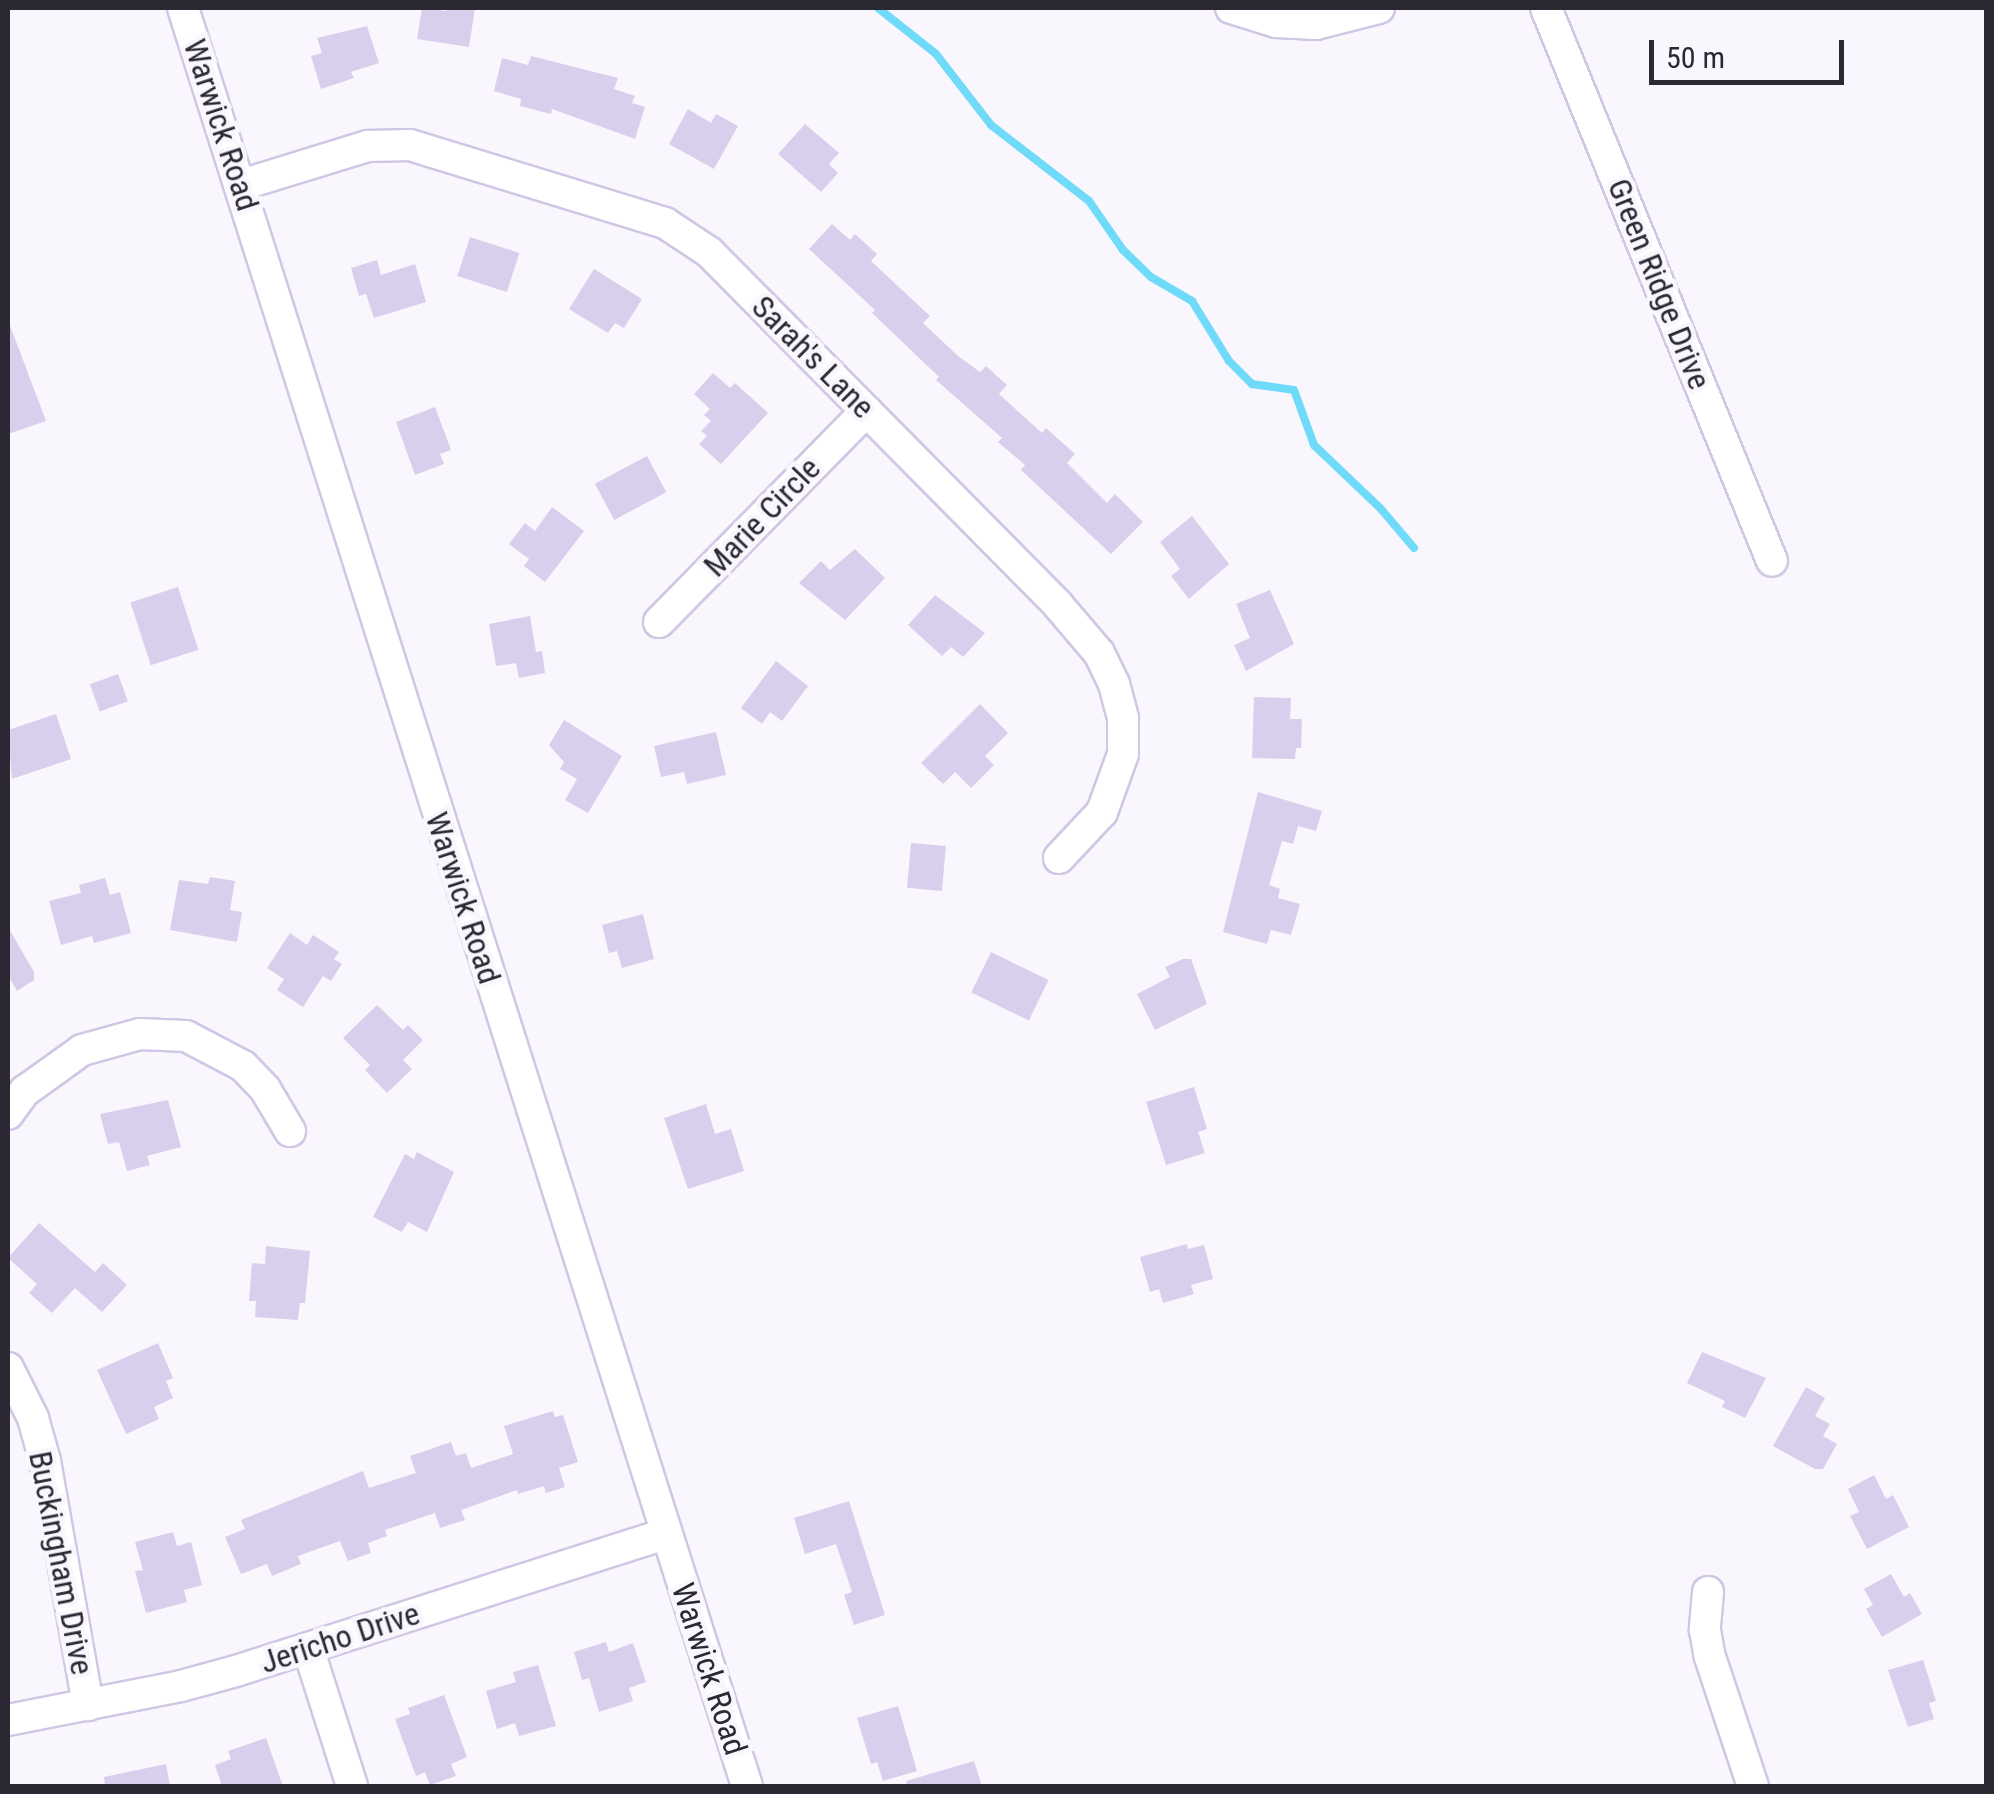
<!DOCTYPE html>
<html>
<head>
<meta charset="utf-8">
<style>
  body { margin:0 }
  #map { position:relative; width:1994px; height:1794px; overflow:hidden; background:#f9f7fd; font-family:"Roboto Condensed",sans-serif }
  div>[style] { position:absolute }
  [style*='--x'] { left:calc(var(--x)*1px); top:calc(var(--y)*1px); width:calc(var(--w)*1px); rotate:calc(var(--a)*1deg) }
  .stream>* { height:8px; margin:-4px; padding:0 4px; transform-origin:4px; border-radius:4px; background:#70daf9 }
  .building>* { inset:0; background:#d8cfed; transform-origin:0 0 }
  .roads { filter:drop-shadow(2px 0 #d0c7e4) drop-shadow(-2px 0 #d0c7e4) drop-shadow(0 2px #d0c7e4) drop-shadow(0 -2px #d0c7e4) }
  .minor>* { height:30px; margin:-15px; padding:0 15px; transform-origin:15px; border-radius:15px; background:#fff }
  span { translate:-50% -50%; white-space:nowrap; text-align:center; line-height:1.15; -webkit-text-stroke:9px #f9f7fd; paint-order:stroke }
  .street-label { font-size:32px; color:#2c2833 }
  .frame { position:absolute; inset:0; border:10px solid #2c2833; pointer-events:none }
  .scale { position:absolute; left:1649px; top:40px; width:195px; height:45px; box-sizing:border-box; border:5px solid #2c2833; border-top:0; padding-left:12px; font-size:30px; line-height:35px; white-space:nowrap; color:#2c2833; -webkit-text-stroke:8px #f9f7fd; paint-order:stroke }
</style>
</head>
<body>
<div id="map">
  <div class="stream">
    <div style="--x:878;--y:8;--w:74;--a:38.4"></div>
    <div style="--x:936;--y:54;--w:90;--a:52.2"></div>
    <div style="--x:991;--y:125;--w:124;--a:37.8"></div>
    <div style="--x:1089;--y:201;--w:60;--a:55.2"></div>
    <div style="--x:1123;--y:250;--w:39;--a:44"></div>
    <div style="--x:1151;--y:277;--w:48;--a:30.3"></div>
    <div style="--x:1192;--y:301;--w:70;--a:58.3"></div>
    <div style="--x:1229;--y:361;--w:33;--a:45"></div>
    <div style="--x:1252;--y:384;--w:42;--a:8.1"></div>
    <div style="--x:1294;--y:390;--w:59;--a:70"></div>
    <div style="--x:1314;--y:445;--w:93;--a:43.7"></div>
    <div style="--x:1381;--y:509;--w:51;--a:49.8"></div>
  </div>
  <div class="building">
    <div style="clip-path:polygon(422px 8px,446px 11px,447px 8px,475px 8px,469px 47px,417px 39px)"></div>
    <div style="clip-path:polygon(367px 26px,379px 63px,351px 72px,354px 78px,321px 89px,311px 56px,322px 53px,317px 38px)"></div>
    <div style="clip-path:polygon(531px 56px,618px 78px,614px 89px,635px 96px,632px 103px,645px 107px,635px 139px,552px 109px,551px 114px,520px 106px,521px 99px,494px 91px,502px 58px,528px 65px)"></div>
    <div style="clip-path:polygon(688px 109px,711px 123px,716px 114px,738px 126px,714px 169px,669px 144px)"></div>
    <div style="clip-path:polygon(805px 124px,839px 153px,829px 164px,838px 173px,821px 192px,778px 154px)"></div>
    <div style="clip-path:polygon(832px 224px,850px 240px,855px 234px,877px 254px,871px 261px,930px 316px,923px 323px,958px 356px,980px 372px,986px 366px,1007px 385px,999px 394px,1042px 433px,1046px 428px,1075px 454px,1067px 463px,1107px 503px,1115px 494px,1143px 522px,1111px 554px,1021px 470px,1025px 465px,998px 442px,1002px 438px,936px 380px,939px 377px,872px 313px,875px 310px,809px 249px)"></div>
    <div style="left:470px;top:237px;width:52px;height:41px;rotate:18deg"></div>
    <div style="clip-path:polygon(377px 260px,381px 275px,415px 264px,426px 302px,374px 318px,366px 294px,359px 296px,351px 268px)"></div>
    <div style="clip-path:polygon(594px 269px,642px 299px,624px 328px,615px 323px,608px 333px,569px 309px)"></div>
    <div style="clip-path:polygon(8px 320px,46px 421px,8px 434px)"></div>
    <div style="clip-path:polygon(713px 373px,730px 388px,735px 383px,768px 413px,721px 464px,699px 444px,707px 436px,701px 431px,711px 421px,704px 415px,710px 409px,694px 394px)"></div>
    <div style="clip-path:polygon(435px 407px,451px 450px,440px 454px,444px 464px,415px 475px,396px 422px)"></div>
    <div style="left:647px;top:456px;width:41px;height:59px;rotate:62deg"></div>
    <div style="clip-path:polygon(552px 507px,584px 531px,545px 582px,524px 566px,529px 559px,509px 544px,525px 523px,535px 531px)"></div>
    <div style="clip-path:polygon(1192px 516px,1229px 564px,1189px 599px,1171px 576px,1180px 569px,1160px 542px)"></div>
    <div style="clip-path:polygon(855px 549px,885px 578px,845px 620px,799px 583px,821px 561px,830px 570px)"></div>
    <div style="left:178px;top:587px;width:66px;height:50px;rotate:72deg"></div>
    <div style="clip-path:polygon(1270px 590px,1294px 644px,1246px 671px,1234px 645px,1250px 638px,1236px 604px)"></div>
    <div style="clip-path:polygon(935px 595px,985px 633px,963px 657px,951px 647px,942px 656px,908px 625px)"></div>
    <div style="clip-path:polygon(530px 616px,536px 652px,542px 651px,545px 673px,519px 678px,516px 663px,496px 666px,489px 624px)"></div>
    <div style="clip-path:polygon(776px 661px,808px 686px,782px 721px,770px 712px,762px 724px,741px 708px)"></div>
    <div style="left:118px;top:674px;width:29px;height:30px;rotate:70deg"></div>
    <div style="clip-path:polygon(1254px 697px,1291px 698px,1290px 719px,1302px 719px,1301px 748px,1296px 748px,1295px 759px,1252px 758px)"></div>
    <div style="clip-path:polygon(980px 704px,1008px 733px,985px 756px,994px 765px,971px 788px,955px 772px,943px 784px,921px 763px)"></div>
    <div style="clip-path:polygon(56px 714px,71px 759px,12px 779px,8px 730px)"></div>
    <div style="clip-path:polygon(564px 720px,622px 756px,588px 813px,565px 800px,577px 779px,560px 769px,564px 762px,549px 745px)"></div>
    <div style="clip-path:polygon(716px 732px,726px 775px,687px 784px,684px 772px,661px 777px,654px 746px)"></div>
    <div style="clip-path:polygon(1258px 792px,1322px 811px,1316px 831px,1298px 826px,1293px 844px,1282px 841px,1269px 885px,1280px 889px,1278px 898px,1300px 904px,1291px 935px,1271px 930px,1267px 944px,1223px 932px)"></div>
    <div style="left:911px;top:843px;width:35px;height:45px;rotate:5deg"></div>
    <div style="clip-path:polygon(210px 877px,235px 881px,230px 910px,242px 912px,237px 942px,170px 930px,179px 880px,208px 884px)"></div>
    <div style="clip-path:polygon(105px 878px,110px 895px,120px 892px,131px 933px,94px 943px,92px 936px,61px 945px,49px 901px,81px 893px,79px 885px)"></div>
    <div style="clip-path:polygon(643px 914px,654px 959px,622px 968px,617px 951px,609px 953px,602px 925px)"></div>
    <div style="clip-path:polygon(8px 927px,34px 972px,34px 980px,17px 991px,8px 975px)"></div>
    <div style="clip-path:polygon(290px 933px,307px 945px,313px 935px,339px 952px,334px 959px,342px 964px,331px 981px,323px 976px,303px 1007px,277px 990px,284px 979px,267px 968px)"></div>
    <div style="left:991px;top:952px;width:64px;height:45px;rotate:26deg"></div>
    <div style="clip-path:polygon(1183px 959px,1191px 959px,1207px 1004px,1155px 1030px,1137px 994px,1170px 977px,1165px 967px)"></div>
    <div style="clip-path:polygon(377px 1005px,403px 1030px,408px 1025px,423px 1040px,403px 1060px,412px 1069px,387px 1093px,365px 1070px,370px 1065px,343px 1038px)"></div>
    <div style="clip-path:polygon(1194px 1087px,1207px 1129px,1198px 1132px,1205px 1153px,1166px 1165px,1146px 1102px)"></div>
    <div style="clip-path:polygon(168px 1100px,181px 1147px,147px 1156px,150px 1165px,127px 1171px,119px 1142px,108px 1144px,100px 1114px)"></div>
    <div style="clip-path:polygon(706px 1104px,715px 1134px,731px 1129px,744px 1171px,688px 1189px,664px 1118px)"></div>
    <div style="clip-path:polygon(417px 1152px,454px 1172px,427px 1232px,408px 1222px,402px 1232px,373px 1217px,405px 1154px,414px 1159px)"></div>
    <div style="clip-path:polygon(39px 1223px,95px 1272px,103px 1263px,127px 1285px,102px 1312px,75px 1288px,52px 1313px,29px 1293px,37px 1284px,8px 1258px)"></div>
    <div style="clip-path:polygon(1187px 1244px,1188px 1249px,1204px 1245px,1213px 1279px,1191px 1285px,1194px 1294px,1163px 1303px,1159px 1289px,1150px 1292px,1140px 1257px)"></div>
    <div style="clip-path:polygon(266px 1246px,310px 1251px,305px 1303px,300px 1303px,298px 1320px,255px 1317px,256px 1301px,249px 1301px,252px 1263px,265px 1264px)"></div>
    <div style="clip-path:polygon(158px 1343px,173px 1378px,166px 1381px,173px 1398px,154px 1407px,159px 1419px,126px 1434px,97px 1370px)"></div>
    <div style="clip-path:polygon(1702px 1352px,1766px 1378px,1745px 1418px,1722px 1407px,1725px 1401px,1687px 1383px)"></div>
    <div style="clip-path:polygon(1806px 1387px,1825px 1398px,1815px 1416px,1830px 1424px,1823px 1436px,1837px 1444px,1823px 1469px,1815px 1469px,1773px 1446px)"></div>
    <div style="clip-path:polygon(553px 1411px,555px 1417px,563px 1415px,578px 1462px,559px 1468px,565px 1487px,546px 1493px,544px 1486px,518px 1494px,517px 1490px,461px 1510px,465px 1520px,440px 1528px,435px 1513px,385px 1530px,387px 1536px,368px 1543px,371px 1553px,348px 1561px,340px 1541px,298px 1556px,301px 1564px,272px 1576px,267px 1564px,241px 1574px,225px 1537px,245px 1529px,241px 1520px,363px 1471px,369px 1488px,416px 1473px,410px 1456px,451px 1442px,456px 1456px,466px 1453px,471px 1468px,513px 1454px,504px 1426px)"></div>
    <div style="clip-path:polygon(1874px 1475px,1886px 1499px,1893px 1495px,1909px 1527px,1867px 1549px,1850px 1516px,1859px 1512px,1848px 1489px)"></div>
    <div style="clip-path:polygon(849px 1501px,885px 1615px,854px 1625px,844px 1595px,852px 1592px,836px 1544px,805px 1554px,794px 1518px)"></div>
    <div style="clip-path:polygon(173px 1532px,177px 1546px,191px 1542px,202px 1585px,184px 1590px,187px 1602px,146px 1613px,135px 1571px,143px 1570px,135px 1542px)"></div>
    <div style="clip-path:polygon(1891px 1574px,1904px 1597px,1910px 1593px,1922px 1614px,1882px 1637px,1866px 1609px,1873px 1605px,1864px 1589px)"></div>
    <div style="clip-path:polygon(606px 1642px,609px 1652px,633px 1643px,646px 1682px,629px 1688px,633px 1701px,599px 1712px,589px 1678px,582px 1680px,574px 1652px)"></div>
    <div style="clip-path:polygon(1923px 1660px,1936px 1701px,1929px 1703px,1934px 1719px,1908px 1727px,1888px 1670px)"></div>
    <div style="clip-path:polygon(538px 1665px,556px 1726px,519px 1736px,515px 1723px,497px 1729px,486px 1691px,516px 1682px,513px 1672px)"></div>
    <div style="clip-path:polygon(444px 1695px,467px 1757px,451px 1764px,456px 1776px,430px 1785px,425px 1772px,416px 1776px,395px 1719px,410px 1714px,408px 1708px)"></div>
    <div style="clip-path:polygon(898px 1706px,917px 1771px,883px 1781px,877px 1762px,871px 1764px,857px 1718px)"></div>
    <div style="clip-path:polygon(266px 1738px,283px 1786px,222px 1786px,215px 1765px,231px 1759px,228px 1751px)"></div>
    <div style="clip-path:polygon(974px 1761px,982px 1786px,907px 1786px,906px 1781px)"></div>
    <div style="clip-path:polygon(166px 1764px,170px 1786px,105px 1786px,104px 1777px)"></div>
  </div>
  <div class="roads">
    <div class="minor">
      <div style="--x:183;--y:8;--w:1865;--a:72.4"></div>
      <div style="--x:1231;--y:8;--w:47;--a:17.3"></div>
      <div style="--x:1276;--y:22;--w:40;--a:2.9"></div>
      <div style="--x:1316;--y:24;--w:65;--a:-14.3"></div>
      <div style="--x:1546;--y:8;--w:597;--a:67.77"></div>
      <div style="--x:241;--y:185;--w:133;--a:-17.1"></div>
      <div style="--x:368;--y:146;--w:42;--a:-1.4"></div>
      <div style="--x:410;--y:145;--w:267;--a:17"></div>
      <div style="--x:665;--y:223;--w:53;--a:33.4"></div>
      <div style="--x:709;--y:252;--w:496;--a:45.3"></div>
      <div style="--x:1058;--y:605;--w:63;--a:49.5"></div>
      <div style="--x:1099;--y:653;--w:34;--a:64"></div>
      <div style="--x:1114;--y:684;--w:35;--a:75"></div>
      <div style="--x:1123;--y:718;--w:36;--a:90"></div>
      <div style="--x:1123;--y:754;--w:62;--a:109.9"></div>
      <div style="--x:1102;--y:812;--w:63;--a:133.1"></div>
      <div style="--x:659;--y:622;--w:296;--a:-45.5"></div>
      <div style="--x:8;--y:1114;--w:29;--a:-54"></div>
      <div style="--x:25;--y:1091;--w:70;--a:-35.7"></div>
      <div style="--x:82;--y:1050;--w:60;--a:-15.4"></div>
      <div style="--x:140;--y:1034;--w:46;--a:2.5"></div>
      <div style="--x:186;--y:1036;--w:64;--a:27.8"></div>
      <div style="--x:243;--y:1066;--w:32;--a:46"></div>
      <div style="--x:265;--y:1089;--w:49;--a:59.2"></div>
      <div style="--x:8;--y:1368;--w:56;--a:63.4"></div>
      <div style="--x:33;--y:1418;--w:45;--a:74.4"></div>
      <div style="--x:45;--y:1461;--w:248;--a:80"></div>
      <div style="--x:1708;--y:1592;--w:38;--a:95"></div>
      <div style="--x:1705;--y:1630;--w:27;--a:80"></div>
      <div style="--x:1710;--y:1657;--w:136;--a:71.6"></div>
      <div style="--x:308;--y:1648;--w:145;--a:72.3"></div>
      <div style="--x:8;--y:1720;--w:176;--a:-11.1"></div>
      <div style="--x:181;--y:1686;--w:57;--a:-15.3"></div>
      <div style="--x:236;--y:1671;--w:451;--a:-17.7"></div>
    </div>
  </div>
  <div class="street-label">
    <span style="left:221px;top:125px;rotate:72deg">Warwick Road</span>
    <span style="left:1659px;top:284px;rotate:68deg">Green Ridge Drive</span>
    <span style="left:813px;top:357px;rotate:45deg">Sarah's Lane</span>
    <span style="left:762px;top:517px;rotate:-46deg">Marie Circle</span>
    <span style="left:463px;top:898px;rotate:72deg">Warwick Road</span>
    <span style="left:61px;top:1563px;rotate:79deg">Buckingham Drive</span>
    <span style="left:340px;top:1638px;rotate:-18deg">Jericho Drive</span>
    <span style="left:709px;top:1669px;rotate:72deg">Warwick Road</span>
  </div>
  <div class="frame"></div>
  <div class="scale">50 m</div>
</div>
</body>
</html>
